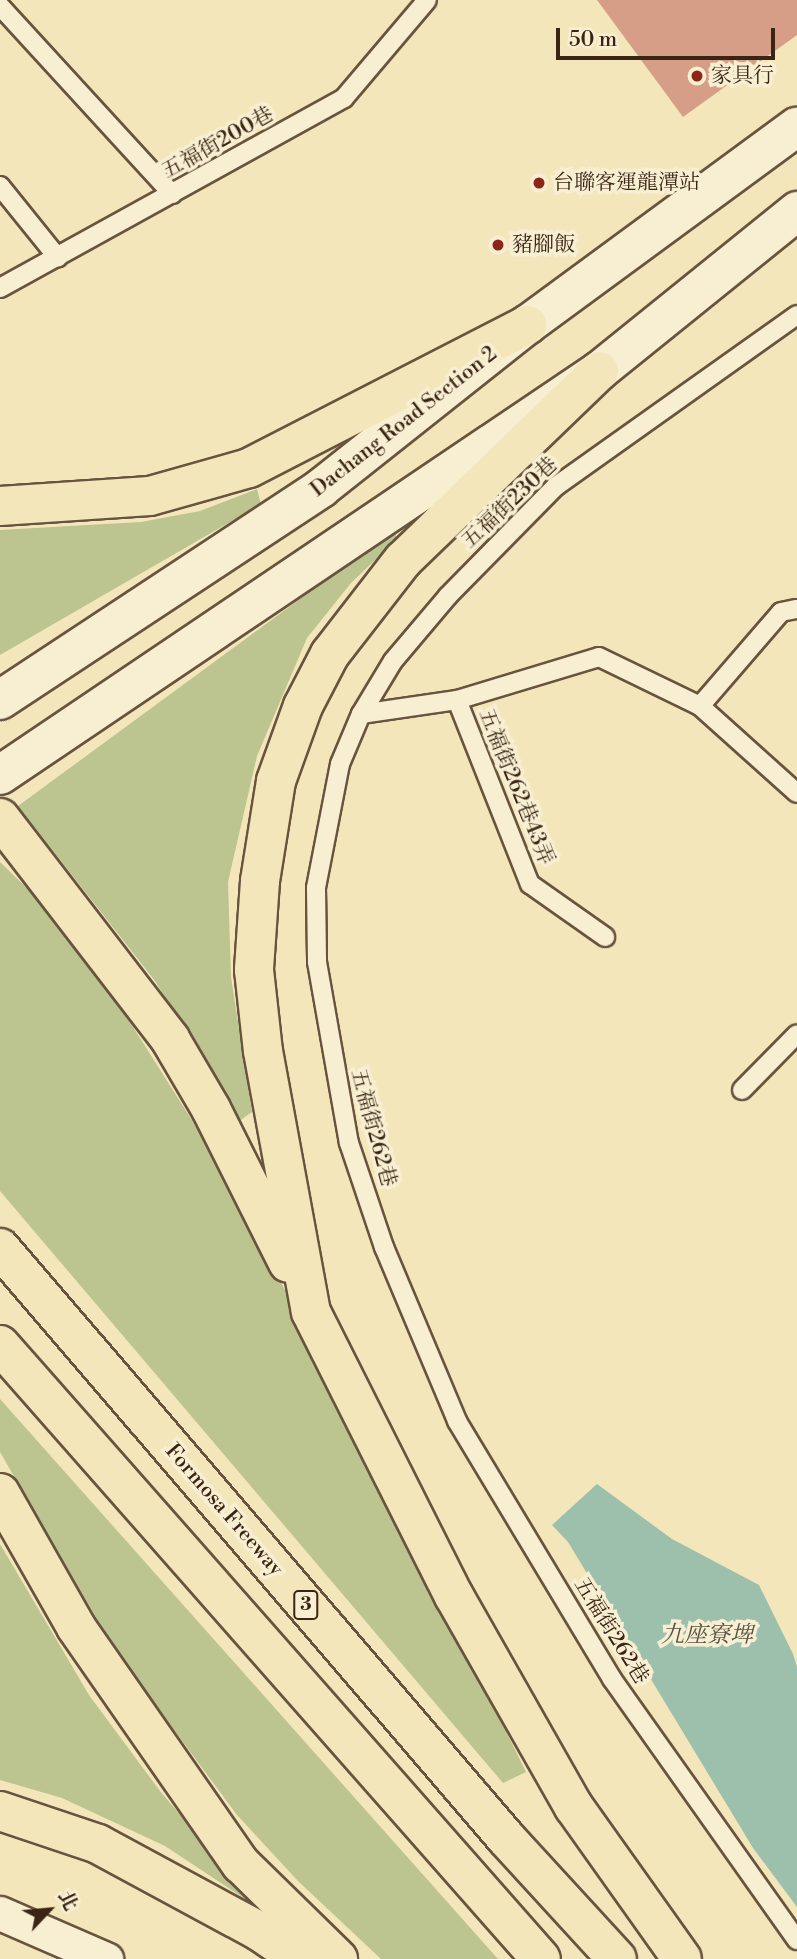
<!DOCTYPE html>
<html>
<head>
<meta charset="utf-8">
<style>
  body { margin:0 }
  #map { position:relative; width:797px; height:1959px; overflow:hidden; background:#f4e6bb; font-family:"Libre Bodoni","Noto Serif TC",serif }
  div>[style] { position:absolute }
  [style*='--x'] { left:calc(var(--x)*1px); top:calc(var(--y)*1px); width:calc(var(--w)*1px); rotate:calc(var(--a)*1deg) }
  .green>* { inset:0; background:#bcc490 }
  .water>* { inset:0; background:#9cc0ac }
  .building>* { inset:0; background:#d79e87 }
  .roads { filter:drop-shadow(2px 0 #68543e) drop-shadow(-2px 0 #68543e) drop-shadow(0 2px #68543e) drop-shadow(0 -2px #68543e) }
  .service>* { height:18px; margin:-9px; padding:0 9px; transform-origin:9px; border-radius:9px; background:#f8efd3 }
  .minor>* { height:33px; margin:-16.5px; padding:0 16.5px; transform-origin:16.5px; border-radius:16.5px; background:#f8efd3 }
  .secondary>* { height:38px; margin:-19px; padding:0 19px; transform-origin:19px; border-radius:19px; background:#f8efd3 }
  .motorway>* { height:38px; margin:-19px; padding:0 19px; transform-origin:19px; border-radius:19px; background:#f4e6bb }
  .dots>* { width:19px; height:19px; translate:-50% -50%; box-sizing:border-box; border:4px solid #f8efd3; border-radius:50% }
  span { translate:-50% -50%; white-space:nowrap; text-align:center; line-height:1.15; -webkit-text-stroke:7px #f8efd3; paint-order:stroke }
  .shield-label span { padding:2px 5px; background:#f8efd3; border:2px solid; border-radius:5px; -webkit-text-stroke-width:0 }
  .shield-label { font-size:19px; color:#3a2414; font-weight:700 }
  .poi-label { font-size:21px; color:#3a2414 }
  .left { translate:0 -50%; text-align:left }
  .street-label { font-size:21px; color:#3a2414 }
  .water-label { font-size:23px; color:#575342; font-style:italic }
  .north { position:absolute; left:14px; top:1875px; width:70px; height:70px; -webkit-text-stroke:5px #f8efd3; paint-order:stroke; rotate:64deg; font-size:19px; font-weight:700; line-height:28px; text-align:center; color:#3a2414 }
  .north::after { content:''; display:block; margin:auto; width:24px; height:32px; background:#3a2414; clip-path:polygon(50% 0,100% 100%,50% 72%,0 100%) }
  .scale { position:absolute; left:556px; top:28px; width:219px; height:32px; box-sizing:border-box; border:4px solid #3a2414; border-top:0; padding-left:9px; font-size:21px; line-height:24px; white-space:nowrap; color:#3a2414; -webkit-text-stroke:5px #f8efd3; paint-order:stroke }
</style>
</head>
<body>
<div id="map">
  <div class="green">
    <div style="clip-path:polygon(257px 489px,261px 504px,0 655px,0 530px,141px 522px,200px 511px)"></div>
    <div style="clip-path:polygon(394px 530px,397px 539px,351px 583px,307px 638px,257px 756px,228px 882px,231px 977px,252px 1112px,235px 1124px,190px 1037px,155px 981px,18px 806px)"></div>
    <div style="clip-path:polygon(0 862px,34px 895px,104px 981px,212px 1152px,341px 1396px,526px 1772px,503px 1783px,0 1191px)"></div>
    <div style="clip-path:polygon(0 1399px,498px 1959px,381px 1959px,298px 1881px,237px 1815px,114px 1649px,0 1452px)"></div>
    <div style="clip-path:polygon(0 1544px,89px 1695px,160px 1791px,260px 1909px,165px 1846px,62px 1798px,0 1780px)"></div>
  </div>
  <div class="water">
    <div style="clip-path:polygon(597px 1484px,672px 1539px,759px 1585px,793px 1654px,797px 1667px,797px 1907px,753px 1848px,568px 1542px,552px 1525px)"></div>
  </div>
  <div class="building">
    <div style="clip-path:polygon(597px 0,797px 0,797px 35px,683px 117px)"></div>
  </div>
  <div class="roads">
    <div class="service">
      <div style="--x:0;--y:6;--w:255;--a:47.5"></div>
      <div style="--x:0;--y:186;--w:92;--a:51.1"></div>
      <div style="--x:0;--y:288;--w:393;--a:-28.9"></div>
      <div style="--x:344;--y:98;--w:128;--a:-49.7"></div>
      <div style="--x:797;--y:315;--w:296;--a:144.6"></div>
      <div style="--x:556;--y:486;--w:154;--a:134.5"></div>
      <div style="--x:448;--y:596;--w:85;--a:130.2"></div>
      <div style="--x:393;--y:661;--w:62;--a:121.1"></div>
      <div style="--x:361;--y:714;--w:54;--a:112.8"></div>
      <div style="--x:340;--y:764;--w:126;--a:101"></div>
      <div style="--x:316;--y:888;--w:74;--a:89.2"></div>
      <div style="--x:317;--y:962;--w:184;--a:80"></div>
      <div style="--x:349;--y:1143;--w:110;--a:71.4"></div>
      <div style="--x:384;--y:1247;--w:189;--a:67.2"></div>
      <div style="--x:457;--y:1421;--w:301;--a:59"></div>
      <div style="--x:612;--y:1679;--w:320;--a:54.7"></div>
      <div style="--x:457;--y:700;--w:198;--a:68.4"></div>
      <div style="--x:530;--y:884;--w:92;--a:35.2"></div>
      <div style="--x:700;--y:706;--w:124;--a:-49.2"></div>
      <div style="--x:781;--y:612;--w:16;--a:-11"></div>
      <div style="--x:361;--y:714;--w:97;--a:-8.3"></div>
      <div style="--x:457;--y:700;--w:148;--a:-16.8"></div>
      <div style="--x:599;--y:657;--w:112;--a:25.9"></div>
      <div style="--x:700;--y:706;--w:130;--a:41.9"></div>
      <div style="--x:742;--y:1090;--w:78;--a:-45.5"></div>
    </div>
    <div class="minor">
      <div style="--x:0;--y:1913;--w:116;--a:23.5"></div>
    </div>
    <div class="secondary">
      <div style="--x:0;--y:700;--w:385;--a:-33.4"></div>
      <div style="--x:321;--y:488;--w:263;--a:-38.4"></div>
      <div style="--x:527;--y:325;--w:335;--a:-36.3"></div>
      <div style="--x:0;--y:775;--w:723;--a:-34"></div>
      <div style="--x:599;--y:371;--w:255;--a:-38.9"></div>
    </div>
    <div class="motorway">
      <div style="--x:599;--y:371;--w:272;--a:136"></div>
      <div style="--x:403;--y:560;--w:119;--a:127.8"></div>
      <div style="--x:330;--y:654;--w:59;--a:117.4"></div>
      <div style="--x:303;--y:706;--w:80;--a:109.8"></div>
      <div style="--x:276;--y:781;--w:101;--a:99.1"></div>
      <div style="--x:260;--y:881;--w:89;--a:93.9"></div>
      <div style="--x:254;--y:970;--w:81;--a:83.7"></div>
      <div style="--x:263;--y:1051;--w:265;--a:79.6"></div>
      <div style="--x:311;--y:1312;--w:318;--a:63.3"></div>
      <div style="--x:454;--y:1596;--w:243;--a:60.4"></div>
      <div style="--x:574;--y:1807;--w:186;--a:54.6"></div>
      <div style="--x:0;--y:506;--w:150;--a:-3.8"></div>
      <div style="--x:150;--y:496;--w:103;--a:-15.8"></div>
      <div style="--x:249;--y:468;--w:313;--a:-27.2"></div>
      <div style="--x:0;--y:818;--w:279;--a:52.4"></div>
      <div style="--x:170;--y:1039;--w:81;--a:59.6"></div>
      <div style="--x:211;--y:1109;--w:172;--a:63.4"></div>
      <div style="--x:0;--y:1248;--w:777;--a:49.38"></div>
      <div style="--x:506;--y:1838;--w:164;--a:47.5"></div>
      <div style="--x:0;--y:1345;--w:818;--a:48.62"></div>
      <div style="--x:0;--y:1493;--w:154;--a:60.4"></div>
      <div style="--x:76;--y:1627;--w:289;--a:55.2"></div>
      <div style="--x:241;--y:1864;--w:136;--a:44.4"></div>
      <div style="--x:0;--y:1811;--w:103;--a:18.6"></div>
      <div style="--x:98;--y:1844;--w:183;--a:28.4"></div>
      <div style="--x:259;--y:1931;--w:50;--a:34.3"></div>
    </div>
  </div>
  <div class="dots">
    <div style="left:697px;top:76px;background:#8f2418"></div>
    <div style="left:539px;top:183px;background:#8f2418"></div>
    <div style="left:498px;top:245px;background:#8f2418"></div>
  </div>
  <div class="shield-label">
    <span style="left:306px;top:1605px">3</span>
  </div>
  <div class="poi-label">
    <span class="left" style="left:711px;top:76px">家具行</span>
    <span class="left" style="left:553px;top:183px">台聯客運龍潭站</span>
    <span class="left" style="left:512px;top:245px">豬腳飯</span>
  </div>
  <div class="street-label">
    <span style="left:218px;top:143px;rotate:-29deg">五福街200巷</span>
    <span style="left:404px;top:422px;rotate:-38deg">Dachang Road Section 2</span>
    <span style="left:510px;top:503px;rotate:-43deg">五福街230巷</span>
    <span style="left:516px;top:787px;rotate:68deg">五福街262巷43弄</span>
    <span style="left:373px;top:1128px;rotate:75deg">五福街262巷</span>
    <span style="left:224px;top:1510px;rotate:49deg">Formosa Freeway</span>
    <span style="left:611px;top:1631px;rotate:58deg">五福街262巷</span>
  </div>
  <div class="water-label">
    <span style="left:707px;top:1635px">九座寮埤</span>
  </div>
  <div class="north">北</div>
  <div class="scale">50 m</div>
</div>
</body>
</html>
